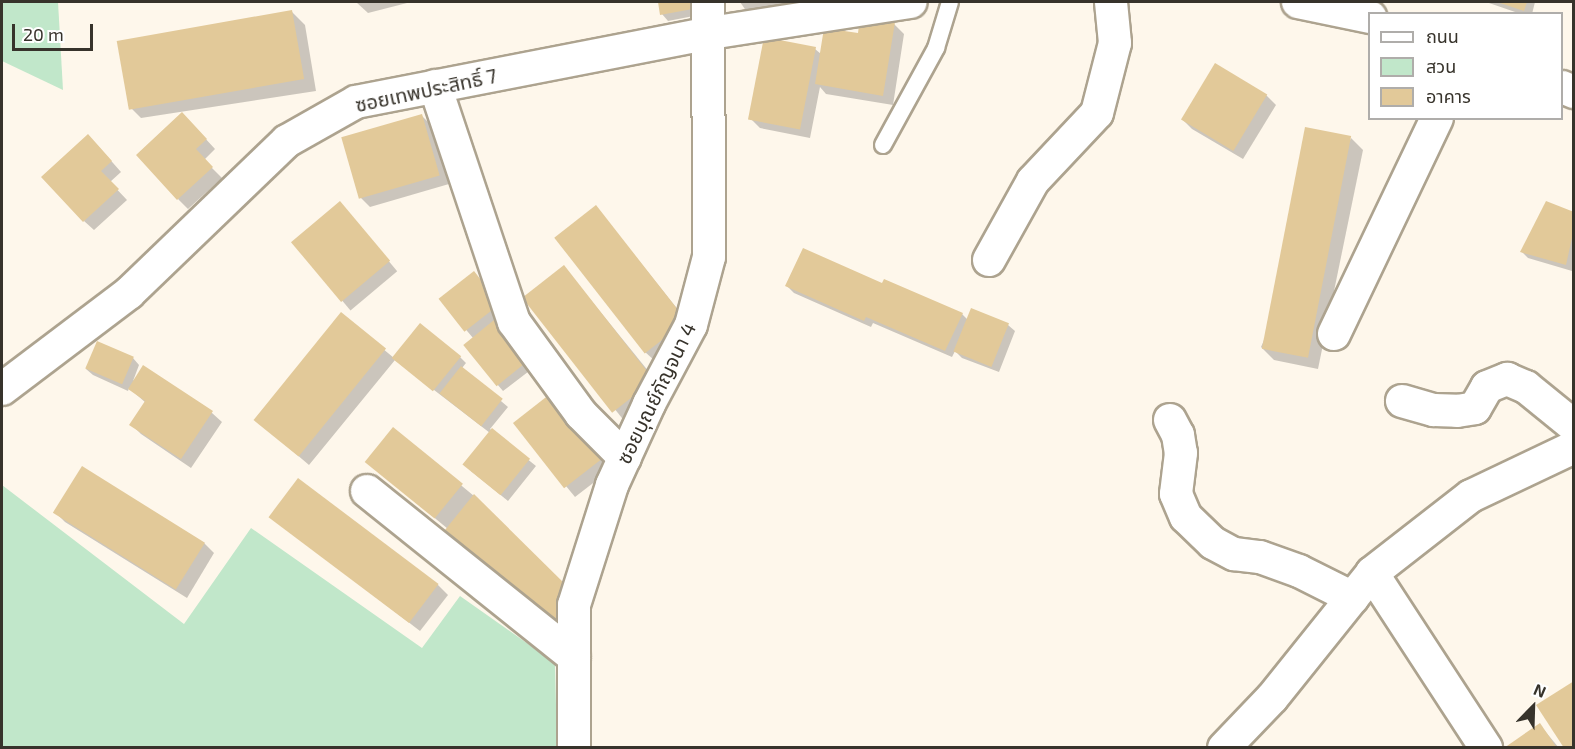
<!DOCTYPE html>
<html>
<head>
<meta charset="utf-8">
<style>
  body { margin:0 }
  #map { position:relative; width:1575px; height:749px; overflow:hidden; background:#fef7eb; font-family:"Exo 2","Noto Sans Thai",sans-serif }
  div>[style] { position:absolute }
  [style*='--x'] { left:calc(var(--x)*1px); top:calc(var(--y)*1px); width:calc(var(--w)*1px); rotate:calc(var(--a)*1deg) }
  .green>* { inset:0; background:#c1e7ca }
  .shadow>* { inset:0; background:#0003; transform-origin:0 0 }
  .building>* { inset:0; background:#e2c999; transform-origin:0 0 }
  .roads { filter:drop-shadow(2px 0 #ada38f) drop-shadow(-2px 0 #ada38f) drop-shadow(0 2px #ada38f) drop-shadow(0 -2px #ada38f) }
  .lane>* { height:16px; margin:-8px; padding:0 8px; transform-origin:8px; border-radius:8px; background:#fff }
  .street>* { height:32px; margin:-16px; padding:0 16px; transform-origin:16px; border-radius:16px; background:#fff }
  span { translate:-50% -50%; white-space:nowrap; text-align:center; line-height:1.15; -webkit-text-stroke:4.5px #fff; paint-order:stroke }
  .street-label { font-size:20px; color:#37332b }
  .frame { position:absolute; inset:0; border:3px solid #37332b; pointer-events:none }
  .legend { position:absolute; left:1368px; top:12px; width:195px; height:108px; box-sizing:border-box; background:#fff; border:2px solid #afadaa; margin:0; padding:8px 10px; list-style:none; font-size:18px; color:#37332b }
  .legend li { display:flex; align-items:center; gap:12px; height:30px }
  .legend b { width:30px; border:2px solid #afadaa }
  .north { position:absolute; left:1503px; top:677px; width:60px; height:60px; -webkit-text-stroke:4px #fff; paint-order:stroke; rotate:23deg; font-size:16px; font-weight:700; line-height:24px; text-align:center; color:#37332b }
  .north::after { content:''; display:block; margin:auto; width:21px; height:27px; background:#37332b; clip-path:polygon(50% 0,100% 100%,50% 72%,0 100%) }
  .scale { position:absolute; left:12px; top:24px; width:81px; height:27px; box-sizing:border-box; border:3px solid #37332b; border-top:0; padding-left:8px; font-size:18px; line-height:21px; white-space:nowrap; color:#37332b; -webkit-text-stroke:4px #fff; paint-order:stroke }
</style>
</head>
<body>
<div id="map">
  <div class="green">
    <div style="clip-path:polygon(2px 2px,58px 2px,63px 90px,2px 61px)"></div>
    <div style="clip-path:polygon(2px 485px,184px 624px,251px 528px,422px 648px,460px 596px,555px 663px,557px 747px,2px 747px)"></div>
  </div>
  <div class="shadow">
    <div style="clip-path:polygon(356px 2px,411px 2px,368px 13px)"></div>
    <div style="clip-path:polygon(659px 2px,702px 2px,704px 14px,668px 21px,662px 14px)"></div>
    <div style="clip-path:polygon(740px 2px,792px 2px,792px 4px,747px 12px)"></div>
    <div style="clip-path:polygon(1486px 2px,1535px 2px,1532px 14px,1521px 14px)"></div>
    <div style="clip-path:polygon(292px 12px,305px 25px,316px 91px,141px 118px,128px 105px)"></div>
    <div style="clip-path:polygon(894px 24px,904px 34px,893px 105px,826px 94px,820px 87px,810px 138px,760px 128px,750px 118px,815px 49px,821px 54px,859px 35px)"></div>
    <div style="clip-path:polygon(1266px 95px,1276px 105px,1243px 159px,1192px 129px,1182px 119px)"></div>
    <div style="clip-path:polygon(422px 116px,432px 126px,449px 184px,370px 207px,360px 197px)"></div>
    <div style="clip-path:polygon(192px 124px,215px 149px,204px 160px,222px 178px,188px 209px,178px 199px)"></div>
    <div style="clip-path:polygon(1351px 138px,1363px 150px,1318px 369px,1274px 360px,1261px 347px)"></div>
    <div style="clip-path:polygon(98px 146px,121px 172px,110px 182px,127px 200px,94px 230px,84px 221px)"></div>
    <div style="left:340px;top:203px;width:89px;height:61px;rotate:50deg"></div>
    <div style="clip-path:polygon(596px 207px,695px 331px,655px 361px,645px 352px)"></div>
    <div style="clip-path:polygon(1574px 213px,1572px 271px,1528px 258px,1522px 252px)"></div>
    <div style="left:564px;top:267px;width:159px;height:50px;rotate:51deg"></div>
    <div style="clip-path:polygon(474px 273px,537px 365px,503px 391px,497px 384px,473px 338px,441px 300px)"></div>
    <div style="clip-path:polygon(883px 285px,962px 314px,968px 320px,1008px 325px,1015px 331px,999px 372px,962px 358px,955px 351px,952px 357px,873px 323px,871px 327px,794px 293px,787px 286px)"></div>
    <div style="clip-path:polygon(341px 314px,394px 358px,460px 357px,466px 363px,462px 368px,508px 407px,490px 429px,536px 466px,508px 501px,471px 471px,490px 433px,395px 360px,309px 465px,255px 419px)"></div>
    <div style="clip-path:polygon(133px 358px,139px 365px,133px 381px,144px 367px,212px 413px,222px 422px,191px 468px,141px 434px,131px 424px,146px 403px,129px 388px,128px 391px,93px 375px,86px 369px)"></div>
    <div style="clip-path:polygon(560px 406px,610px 470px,575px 497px,515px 424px)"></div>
    <div style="clip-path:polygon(393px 429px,474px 496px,571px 632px,456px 540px,448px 529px,367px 462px)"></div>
    <div style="clip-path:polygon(82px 468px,204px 543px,214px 553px,187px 598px,65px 522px,55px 512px)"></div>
    <div style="clip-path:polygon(271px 517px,438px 585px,448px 595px,420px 631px)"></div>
    <div style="clip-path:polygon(1540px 725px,1559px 748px,1507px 748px)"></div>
  </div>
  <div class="building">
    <div style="clip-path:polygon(658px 2px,697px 2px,698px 8px,660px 15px)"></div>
    <div style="clip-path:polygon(1497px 2px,1527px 2px,1524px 11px)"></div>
    <div style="left:292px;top:10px;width:70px;height:178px;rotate:80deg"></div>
    <div style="clip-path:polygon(860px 17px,895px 22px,883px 96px,815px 84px,824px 28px,858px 33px)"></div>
    <div style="left:764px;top:37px;width:53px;height:84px;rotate:11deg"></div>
    <div style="left:1215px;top:63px;width:61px;height:66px;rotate:31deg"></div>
    <div style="clip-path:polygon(182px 112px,207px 139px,196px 149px,213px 167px,177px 200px,136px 155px)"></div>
    <div style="left:422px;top:114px;width:64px;height:84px;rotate:74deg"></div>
    <div style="left:1305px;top:127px;width:47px;height:226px;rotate:11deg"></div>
    <div style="clip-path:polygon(88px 134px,112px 161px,101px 171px,119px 189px,83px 222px,41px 177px)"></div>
    <div style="left:340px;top:201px;width:78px;height:64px;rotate:50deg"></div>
    <div style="clip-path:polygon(1546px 201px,1574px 212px,1574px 229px,1566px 265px,1520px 252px)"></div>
    <div style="left:596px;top:205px;width:147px;height:53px;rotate:52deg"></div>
    <div style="clip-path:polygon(803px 248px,882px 283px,884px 279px,963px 313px,945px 351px,866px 317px,864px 321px,785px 286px)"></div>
    <div style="left:564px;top:265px;width:146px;height:53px;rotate:52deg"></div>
    <div style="left:474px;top:271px;width:42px;height:45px;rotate:52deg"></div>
    <div style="left:971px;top:308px;width:41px;height:47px;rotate:22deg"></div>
    <div style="left:341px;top:312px;width:58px;height:139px;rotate:39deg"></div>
    <div style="left:499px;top:316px;width:53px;height:46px;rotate:51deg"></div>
    <div style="left:420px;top:323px;width:53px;height:45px;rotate:39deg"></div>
    <div style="left:97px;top:341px;width:40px;height:30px;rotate:23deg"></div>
    <div style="clip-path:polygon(143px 365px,213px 411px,181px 459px,129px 425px,145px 401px,128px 389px)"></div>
    <div style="left:461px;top:366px;width:53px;height:35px;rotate:38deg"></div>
    <div style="left:550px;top:394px;width:83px;height:47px;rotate:52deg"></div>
    <div style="left:393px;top:427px;width:90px;height:45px;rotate:39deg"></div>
    <div style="left:492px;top:428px;width:49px;height:47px;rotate:39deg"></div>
    <div style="left:82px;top:466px;width:145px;height:55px;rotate:32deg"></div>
    <div style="left:298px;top:478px;width:176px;height:49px;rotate:37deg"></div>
    <div style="clip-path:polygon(474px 494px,568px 587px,561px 624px,445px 530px)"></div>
    <div style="clip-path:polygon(1574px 681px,1574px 747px,1564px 748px,1536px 705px)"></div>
    <div style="clip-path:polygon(1540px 723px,1557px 748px,1504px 748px)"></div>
  </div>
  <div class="roads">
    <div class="lane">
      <div style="--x:883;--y:145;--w:111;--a:-61.3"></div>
      <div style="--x:936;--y:48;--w:48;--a:-73.1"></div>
    </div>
    <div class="street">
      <div style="--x:1298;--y:2;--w:74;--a:11.8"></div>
      <div style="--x:435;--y:86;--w:249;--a:71.5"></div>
      <div style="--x:514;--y:322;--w:114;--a:53.9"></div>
      <div style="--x:581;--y:414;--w:62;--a:45"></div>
      <div style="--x:1562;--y:87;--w:13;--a:23"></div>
      <div style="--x:989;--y:260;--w:90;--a:-60.9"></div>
      <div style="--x:1033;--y:181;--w:93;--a:-46.7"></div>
      <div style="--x:1097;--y:113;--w:72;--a:-75.6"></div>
      <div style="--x:1115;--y:43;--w:41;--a:-95.6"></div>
      <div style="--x:1334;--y:334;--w:239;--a:-64.5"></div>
      <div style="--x:2;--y:389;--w:159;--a:-37.1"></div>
      <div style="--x:129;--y:293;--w:219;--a:-43.9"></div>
      <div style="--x:287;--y:141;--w:79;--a:-29.5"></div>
      <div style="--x:356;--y:102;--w:361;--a:-11"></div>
      <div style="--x:710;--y:33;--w:203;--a:-8.8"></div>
      <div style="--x:1402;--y:401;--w:33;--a:16"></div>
      <div style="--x:1434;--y:410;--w:23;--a:2"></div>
      <div style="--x:1457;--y:411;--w:18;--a:-9"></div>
      <div style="--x:1475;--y:408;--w:24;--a:-60"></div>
      <div style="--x:1487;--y:387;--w:22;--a:-22"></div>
      <div style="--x:1507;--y:379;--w:21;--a:23"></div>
      <div style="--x:1526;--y:387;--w:62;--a:39.1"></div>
      <div style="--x:1170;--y:420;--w:17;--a:62"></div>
      <div style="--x:1178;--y:435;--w:18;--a:81"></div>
      <div style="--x:1181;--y:453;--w:41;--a:97"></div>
      <div style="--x:1176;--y:494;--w:25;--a:67"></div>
      <div style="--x:1186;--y:517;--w:37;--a:44"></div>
      <div style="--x:1213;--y:543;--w:24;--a:28"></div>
      <div style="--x:1234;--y:554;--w:26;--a:7"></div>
      <div style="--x:1260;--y:557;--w:41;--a:19.7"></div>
      <div style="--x:1299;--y:571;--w:60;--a:26.6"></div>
      <div style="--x:367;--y:491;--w:265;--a:38.7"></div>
      <div style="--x:1372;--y:573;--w:209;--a:56.9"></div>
      <div style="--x:574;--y:748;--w:143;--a:-90"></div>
      <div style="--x:574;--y:605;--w:126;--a:-72.4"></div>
      <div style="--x:612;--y:485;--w:89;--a:-65.4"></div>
      <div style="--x:649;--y:404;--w:89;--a:-62"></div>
      <div style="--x:691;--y:325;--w:70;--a:-75.2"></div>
      <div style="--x:709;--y:257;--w:255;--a:-90.2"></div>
      <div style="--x:1224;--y:748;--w:69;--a:-46.2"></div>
      <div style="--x:1272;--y:698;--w:160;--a:-51.3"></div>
      <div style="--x:1372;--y:573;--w:125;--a:-37.9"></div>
      <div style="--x:1471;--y:496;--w:114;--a:-25.4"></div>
    </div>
  </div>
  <div class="street-label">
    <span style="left:426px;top:90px;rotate:-12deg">ซอยเทพประสิทธิ์ 7</span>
    <span style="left:656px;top:393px;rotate:-64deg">ซอยบุณย์กัญจนา 4</span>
  </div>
  <div class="frame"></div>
  <ul class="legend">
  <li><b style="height:8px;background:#fff"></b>ถนน</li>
  <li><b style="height:16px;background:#c1e7ca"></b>สวน</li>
  <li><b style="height:16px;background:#e2c999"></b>อาคาร</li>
  </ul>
  <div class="north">N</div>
  <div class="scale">20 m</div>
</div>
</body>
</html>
